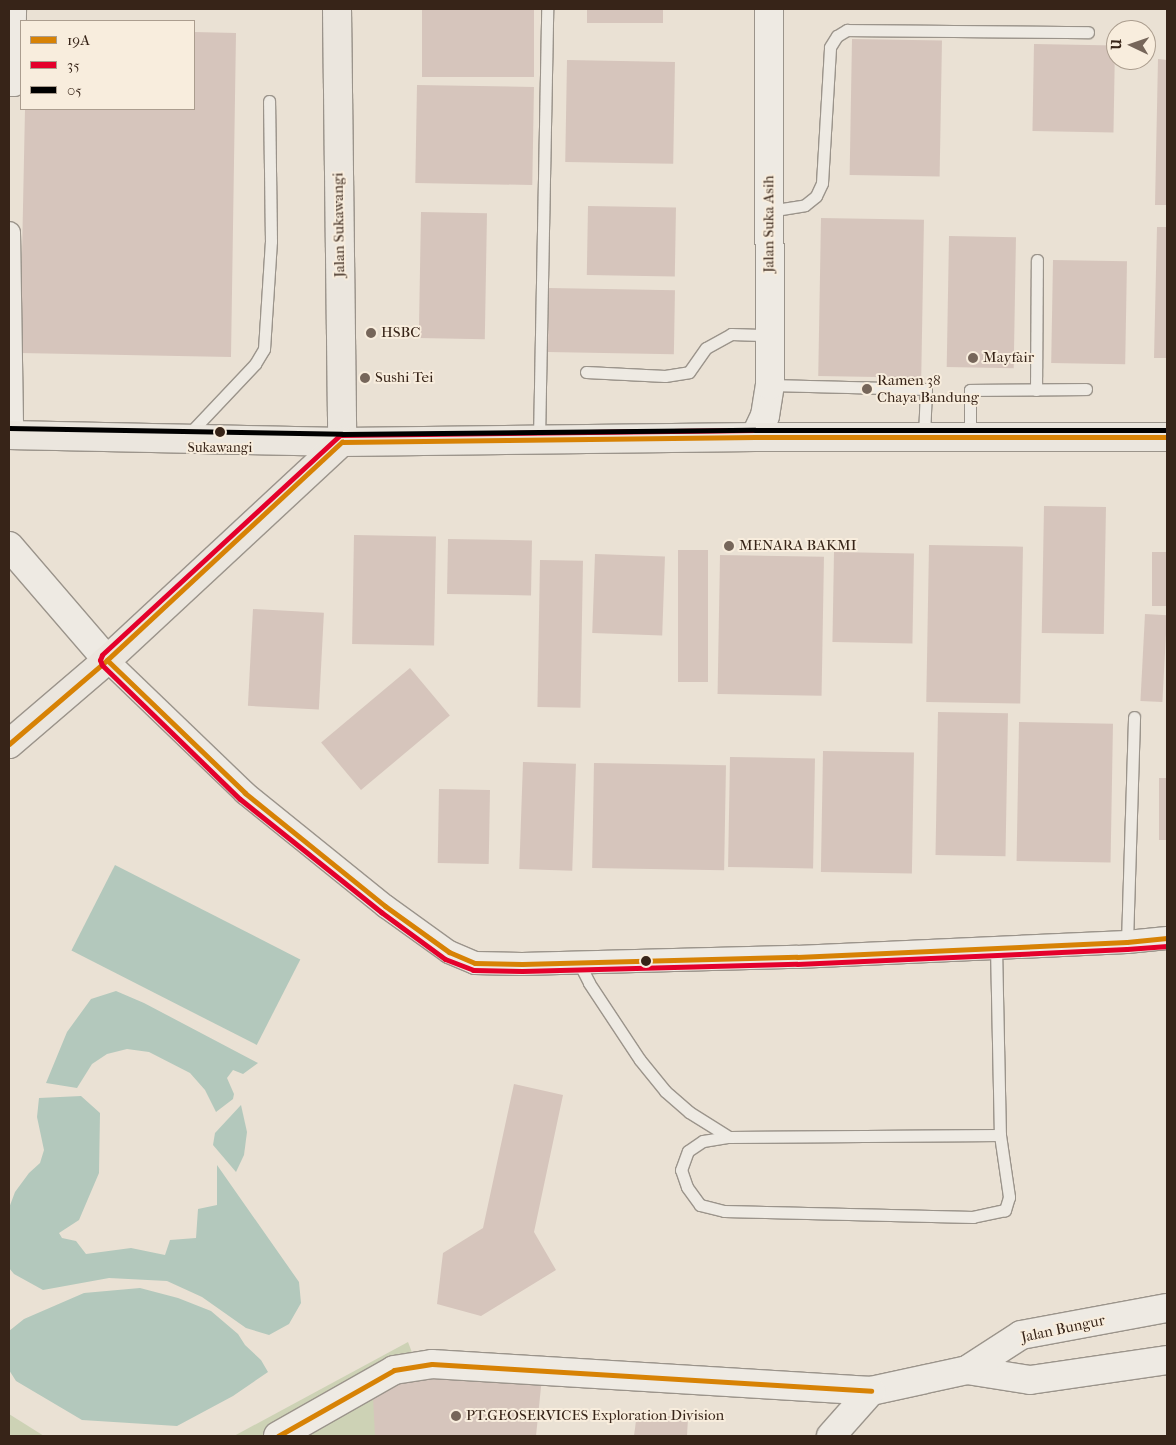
<!DOCTYPE html>
<html>
<head>
<meta charset="utf-8">
<style>
  body { margin:0 }
  #map { position:relative; width:1176px; height:1445px; overflow:hidden; background:#eae1d4; font-family:"IM FELL French Canon",serif }
  div>[style] { position:absolute }
  [style*='--x'] { left:calc(var(--x)*1px); top:calc(var(--y)*1px); width:calc(var(--w)*1px); rotate:calc(var(--a)*1deg) }
  .green>* { inset:0; background:#cdd2b5 }
  .water>* { inset:0; background:#b3c8bc; transform-origin:0 0 }
  .building>* { inset:0; background:#d6c5bc; transform-origin:0 0 }
  .roads { filter:drop-shadow(1px 0 #9b948b) drop-shadow(-1px 0 #9b948b) drop-shadow(0 1px #9b948b) drop-shadow(0 -1px #9b948b) }
  .service>* { height:11px; margin:-5.5px; padding:0 5.5px; transform-origin:5.5px; border-radius:5.5px; background:#eeeae3 }
  .minor>* { height:22px; margin:-11px; padding:0 11px; transform-origin:11px; border-radius:11px; background:#eeeae3 }
  .tertiary>* { height:28px; margin:-14px; padding:0 14px; transform-origin:14px; border-radius:14px; background:#eeeae3 }
  .primary>* { height:28px; margin:-14px; padding:0 14px; transform-origin:14px; border-radius:14px; background:#ebe6de }
  .bus-1>* { height:5px; margin:-2.5px; padding:0 2.5px; transform-origin:2.5px; border-radius:2.5px; background:#d78205 }
  .bus-2>* { height:5px; margin:-2.5px; padding:0 2.5px; transform-origin:2.5px; border-radius:2.5px; background:#e4002b }
  .bus-3>* { height:5px; margin:-2.5px; padding:0 2.5px; transform-origin:2.5px; border-radius:2.5px; background:#000 }
  .dots>* { width:14px; height:14px; translate:-50% -50%; box-sizing:border-box; border:2px solid #f8eddd; border-radius:50% }
  span { translate:-50% -50%; white-space:nowrap; text-align:center; line-height:1.15; -webkit-text-stroke:4px #f8eddd; paint-order:stroke }
  .bus-label { font-size:14px; color:#372418 }
  .street-label { font-size:15px; color:#372418 }
  .poi-label { font-size:15px; color:#372418 }
  .left { translate:0 -50%; text-align:left }
  .frame { position:absolute; inset:0; border:10px solid #372418; pointer-events:none }
  .legend { position:absolute; left:20px; top:20px; width:175px; height:90px; box-sizing:border-box; background:#f8eddd; border:1px solid #ab9d8e; margin:0; padding:6px 9px; list-style:none; font-size:15px; color:#372418 }
  .legend li { display:flex; align-items:center; gap:10px; height:25px }
  .legend b { width:25px; border:1px solid #ab9d8e }
  .north { position:absolute; left:1106px; top:20px; width:50px; height:50px; box-sizing:border-box; background:#f8eddd; border:1px solid #ab9d8e; border-radius:50%; rotate:273deg; font-size:14px; font-weight:700; line-height:20px; text-align:center; color:#372418 }
  .north::after { content:''; display:block; margin:auto; width:18px; height:22px; background:#76665a; clip-path:polygon(50% 0,100% 100%,50% 72%,0 100%) }
</style>
</head>
<body>
<div id="map">
  <div class="green">
    <div style="clip-path:polygon(408px 1342px,444px 1436px,234px 1436px)"></div>
    <div style="clip-path:polygon(9px 1414px,44px 1436px,9px 1436px)"></div>
  </div>
  <div class="water">
    <div style="left:115px;top:865px;width:208px;height:96px;rotate:27deg"></div>
    <div style="clip-path:polygon(116px 991px,144px 1003px,258px 1063px,243px 1074px,233px 1070px,227px 1078px,234px 1094px,233px 1099px,216px 1112px,205px 1090px,190px 1073px,149px 1052px,127px 1049px,107px 1054px,92px 1064px,77px 1088px,46px 1083px,67px 1032px,91px 999px)"></div>
    <div style="clip-path:polygon(81px 1096px,100px 1113px,99px 1173px,79px 1220px,59px 1233px,62px 1238px,76px 1241px,86px 1254px,131px 1248px,165px 1255px,170px 1240px,196px 1238px,198px 1209px,217px 1205px,217px 1165px,299px 1282px,301px 1303px,289px 1324px,269px 1335px,246px 1328px,202px 1297px,167px 1281px,109px 1278px,43px 1290px,14px 1274px,9px 1268px,9px 1208px,15px 1192px,29px 1173px,40px 1163px,44px 1150px,37px 1117px,39px 1098px)"></div>
    <div style="clip-path:polygon(241px 1105px,247px 1132px,244px 1155px,236px 1172px,213px 1145px,215px 1133px)"></div>
    <div style="clip-path:polygon(140px 1288px,178px 1298px,211px 1311px,238px 1334px,245px 1345px,261px 1360px,268px 1372px,233px 1396px,177px 1426px,82px 1420px,16px 1381px,9px 1370px,9px 1331px,24px 1319px,84px 1293px)"></div>
  </div>
  <div class="building">
    <div style="left:422px;top:9px;width:112px;height:68px"></div>
    <div style="left:587px;top:9px;width:76px;height:14px"></div>
    <div style="clip-path:polygon(194px 32px,236px 33px,231px 357px,20px 353px,25px 109px,194px 109px)"></div>
    <div style="left:852px;top:39px;width:90px;height:136px;rotate:1deg"></div>
    <div style="left:1034px;top:44px;width:81px;height:87px;rotate:1deg"></div>
    <div style="clip-path:polygon(1158px 59px,1167px 60px,1167px 205px,1155px 205px)"></div>
    <div style="left:567px;top:60px;width:108px;height:102px;rotate:1deg"></div>
    <div style="left:417px;top:85px;width:117px;height:98px;rotate:1deg"></div>
    <div style="left:588px;top:206px;width:88px;height:69px;rotate:1deg"></div>
    <div style="left:421px;top:212px;width:66px;height:126px;rotate:1deg"></div>
    <div style="left:821px;top:218px;width:103px;height:158px;rotate:1deg"></div>
    <div style="clip-path:polygon(1157px 227px,1167px 227px,1167px 358px,1154px 358px)"></div>
    <div style="left:949px;top:236px;width:67px;height:131px;rotate:1deg"></div>
    <div style="left:1053px;top:260px;width:74px;height:103px;rotate:1deg"></div>
    <div style="left:549px;top:288px;width:126px;height:64px;rotate:1deg"></div>
    <div style="left:1044px;top:506px;width:62px;height:127px;rotate:1deg"></div>
    <div style="left:354px;top:535px;width:82px;height:109px;rotate:1deg"></div>
    <div style="left:448px;top:539px;width:84px;height:55px;rotate:1deg"></div>
    <div style="left:929px;top:545px;width:94px;height:157px;rotate:1deg"></div>
    <div style="left:678px;top:550px;width:30px;height:132px"></div>
    <div style="left:834px;top:552px;width:80px;height:90px;rotate:1deg"></div>
    <div style="left:1152px;top:552px;width:15px;height:54px"></div>
    <div style="left:595px;top:554px;width:70px;height:79px;rotate:2deg"></div>
    <div style="left:720px;top:555px;width:104px;height:139px;rotate:1deg"></div>
    <div style="left:540px;top:560px;width:43px;height:147px;rotate:1deg"></div>
    <div style="left:253px;top:609px;width:71px;height:97px;rotate:3deg"></div>
    <div style="left:1145px;top:614px;width:22px;height:87px;rotate:3deg"></div>
    <div style="left:410px;top:668px;width:62px;height:116px;rotate:50deg"></div>
    <div style="left:938px;top:712px;width:70px;height:143px;rotate:1deg"></div>
    <div style="left:1019px;top:722px;width:94px;height:139px;rotate:1deg"></div>
    <div style="left:823px;top:751px;width:91px;height:121px;rotate:1deg"></div>
    <div style="left:730px;top:757px;width:85px;height:110px;rotate:1deg"></div>
    <div style="left:523px;top:762px;width:53px;height:107px;rotate:2deg"></div>
    <div style="left:594px;top:763px;width:132px;height:105px;rotate:1deg"></div>
    <div style="left:1159px;top:778px;width:8px;height:62px"></div>
    <div style="left:439px;top:789px;width:51px;height:74px;rotate:1deg"></div>
    <div style="clip-path:polygon(514px 1084px,563px 1095px,534px 1232px,556px 1270px,481px 1316px,437px 1304px,443px 1253px,483px 1228px)"></div>
    <div style="clip-path:polygon(408px 1375px,542px 1377px,536px 1436px,375px 1436px,373px 1397px)"></div>
    <div style="clip-path:polygon(637px 1413px,688px 1418px,687px 1436px,634px 1436px)"></div>
  </div>
  <div class="roads">
    <div class="service">
      <div style="--x:769;--y:211;--w:36;--a:-9"></div>
      <div style="--x:805;--y:205;--w:14;--a:-39"></div>
      <div style="--x:816;--y:196;--w:14;--a:-65"></div>
      <div style="--x:822;--y:183;--w:136;--a:-86.6"></div>
      <div style="--x:830;--y:47;--w:13;--a:-58"></div>
      <div style="--x:837;--y:36;--w:12;--a:-31"></div>
      <div style="--x:847;--y:30;--w:241;--a:0.5"></div>
      <div style="--x:586;--y:372;--w:79;--a:2.9"></div>
      <div style="--x:665;--y:376;--w:24;--a:-9"></div>
      <div style="--x:689;--y:372;--w:29;--a:-55"></div>
      <div style="--x:706;--y:348;--w:29;--a:-29"></div>
      <div style="--x:731;--y:334;--w:38;--a:2"></div>
      <div style="--x:770;--y:385;--w:156;--a:1.5"></div>
      <div style="--x:926;--y:389;--w:48;--a:92.4"></div>
      <div style="--x:1036;--y:390;--w:130;--a:-89.6"></div>
      <div style="--x:187;--y:436;--w:99;--a:-46.6"></div>
      <div style="--x:255;--y:364;--w:17;--a:-59"></div>
      <div style="--x:264;--y:349;--w:108;--a:-86.3"></div>
      <div style="--x:271;--y:241;--w:140;--a:-90.8"></div>
      <div style="--x:970;--y:437;--w:47;--a:-90"></div>
      <div style="--x:970;--y:390;--w:116;--a:-0.5"></div>
      <div style="--x:539;--y:439;--w:430;--a:-88.9"></div>
      <div style="--x:1127;--y:942;--w:225;--a:-88.2"></div>
      <div style="--x:996;--y:947;--w:188;--a:88.8"></div>
      <div style="--x:1000;--y:1135;--w:63;--a:81.7"></div>
      <div style="--x:1009;--y:1197;--w:14;--a:107"></div>
      <div style="--x:1005;--y:1210;--w:33;--a:168"></div>
      <div style="--x:973;--y:1217;--w:249;--a:-178.6"></div>
      <div style="--x:724;--y:1211;--w:25;--a:-166"></div>
      <div style="--x:700;--y:1205;--w:22;--a:-126"></div>
      <div style="--x:687;--y:1187;--w:18;--a:-109"></div>
      <div style="--x:681;--y:1170;--w:20;--a:-70"></div>
      <div style="--x:688;--y:1151;--w:18;--a:-34"></div>
      <div style="--x:703;--y:1141;--w:26;--a:-9"></div>
      <div style="--x:729;--y:1137;--w:271;--a:-0.4"></div>
      <div style="--x:579;--y:963;--w:22;--a:63"></div>
      <div style="--x:589;--y:983;--w:92;--a:56.5"></div>
      <div style="--x:640;--y:1060;--w:40;--a:51"></div>
      <div style="--x:665;--y:1091;--w:32;--a:41"></div>
      <div style="--x:689;--y:1112;--w:47;--a:32"></div>
    </div>
    <div class="minor">
      <div style="--x:9;--y:85;--w:5;--a:0"></div>
      <div style="--x:14;--y:85;--w:76;--a:-89.2"></div>
      <div style="--x:9;--y:233;--w:202;--a:89.1"></div>
      <div style="--x:107;--y:660;--w:192;--a:43.9"></div>
      <div style="--x:245;--y:793;--w:180;--a:38.9"></div>
      <div style="--x:385;--y:906;--w:79;--a:35.7"></div>
      <div style="--x:449;--y:952;--w:28;--a:23"></div>
      <div style="--x:475;--y:963;--w:47;--a:1.2"></div>
      <div style="--x:522;--y:964;--w:275;--a:-1.5"></div>
      <div style="--x:797;--y:957;--w:330;--a:-2.6"></div>
      <div style="--x:1127;--y:942;--w:40;--a:-5.7"></div>
    </div>
    <div class="tertiary">
      <div style="--x:755;--y:437;--w:23;--a:-65"></div>
      <div style="--x:765;--y:416;--w:31;--a:-81"></div>
      <div style="--x:770;--y:385;--w:376;--a:-90.2"></div>
      <div style="--x:9;--y:546;--w:150;--a:49.3"></div>
      <div style="--x:967;--y:1370;--w:64;--a:9"></div>
      <div style="--x:1030;--y:1380;--w:138;--a:-8.3"></div>
      <div style="--x:278;--y:1436;--w:133;--a:-29.6"></div>
      <div style="--x:394;--y:1370;--w:38;--a:-9"></div>
      <div style="--x:432;--y:1364;--w:440;--a:3.5"></div>
      <div style="--x:871;--y:1391;--w:98;--a:-12.3"></div>
      <div style="--x:967;--y:1370;--w:64;--a:-32.9"></div>
      <div style="--x:1021;--y:1335;--w:148;--a:-10.5"></div>
      <div style="--x:831;--y:1436;--w:60;--a:-48.4"></div>
    </div>
    <div class="primary">
      <div style="--x:337;--y:9;--w:433;--a:89.3"></div>
      <div style="--x:9;--y:435;--w:333;--a:1.2"></div>
      <div style="--x:342;--y:442;--w:413;--a:-0.7"></div>
      <div style="--x:755;--y:437;--w:412;--a:0"></div>
      <div style="--x:9;--y:744;--w:129;--a:-40.6"></div>
      <div style="--x:107;--y:660;--w:321;--a:-42.9"></div>
    </div>
  </div>
  <div class="bus-1">
    <div style="--x:107;--y:660;--w:192;--a:43.9"></div>
    <div style="--x:245;--y:793;--w:180;--a:38.9"></div>
    <div style="--x:385;--y:906;--w:79;--a:35.7"></div>
    <div style="--x:449;--y:952;--w:28;--a:23"></div>
    <div style="--x:475;--y:963;--w:47;--a:1.2"></div>
    <div style="--x:522;--y:964;--w:275;--a:-1.5"></div>
    <div style="--x:797;--y:957;--w:330;--a:-2.6"></div>
    <div style="--x:1127;--y:942;--w:40;--a:-5.7"></div>
    <div style="--x:9;--y:744;--w:129;--a:-40.6"></div>
    <div style="--x:107;--y:660;--w:321;--a:-42.9"></div>
    <div style="--x:342;--y:442;--w:413;--a:-0.7"></div>
    <div style="--x:755;--y:437;--w:412;--a:0"></div>
    <div style="--x:278;--y:1436;--w:133;--a:-29.6"></div>
    <div style="--x:394;--y:1370;--w:38;--a:-9"></div>
    <div style="--x:432;--y:1364;--w:440;--a:3.5"></div>
  </div>
  <div class="bus-2">
    <div style="--x:1167;--y:430;--w:412;--a:180"></div>
    <div style="--x:755;--y:430;--w:415;--a:179.3"></div>
    <div style="--x:340;--y:435;--w:324;--a:137.3"></div>
    <div style="--x:102;--y:655;--w:5;--a:112"></div>
    <div style="--x:100;--y:660;--w:5;--a:68"></div>
    <div style="--x:102;--y:665;--w:192;--a:44.2"></div>
    <div style="--x:240;--y:799;--w:181;--a:38.7"></div>
    <div style="--x:381;--y:912;--w:79;--a:36.3"></div>
    <div style="--x:445;--y:959;--w:30;--a:21"></div>
    <div style="--x:473;--y:970;--w:49;--a:1.2"></div>
    <div style="--x:522;--y:971;--w:275;--a:-1.5"></div>
    <div style="--x:797;--y:964;--w:330;--a:-2.6"></div>
    <div style="--x:1127;--y:949;--w:40;--a:-4.3"></div>
  </div>
  <div class="bus-3">
    <div style="--x:9;--y:428;--w:333;--a:1"></div>
    <div style="--x:342;--y:434;--w:413;--a:-0.6"></div>
    <div style="--x:755;--y:430;--w:412;--a:0"></div>
  </div>
  <div class="dots">
    <div style="left:371px;top:333px;background:#76665a"></div>
    <div style="left:973px;top:358px;background:#76665a"></div>
    <div style="left:365px;top:378px;background:#76665a"></div>
    <div style="left:867px;top:389px;background:#76665a"></div>
    <div style="left:220px;top:432px;background:#372418"></div>
    <div style="left:729px;top:546px;background:#76665a"></div>
    <div style="left:646px;top:961px;background:#372418"></div>
    <div style="left:456px;top:1416px;background:#76665a"></div>
  </div>
  <div class="bus-label">
    <span style="left:220px;top:448px">Sukawangi</span>
  </div>
  <div class="street-label">
    <span style="left:769px;top:224px;rotate:-90deg">Jalan Suka Asih</span>
    <span style="left:339px;top:225px;rotate:-91deg">Jalan Sukawangi</span>
    <span style="left:1063px;top:1329px;rotate:-12deg">Jalan Bungur</span>
  </div>
  <div class="poi-label">
    <span class="left" style="left:381px;top:333px">HSBC</span>
    <span class="left" style="left:983px;top:358px">Mayfair</span>
    <span class="left" style="left:375px;top:378px">Sushi Tei</span>
    <span class="left" style="left:877px;top:389px">Ramen 38<br>Chaya Bandung</span>
    <span class="left" style="left:739px;top:546px">MENARA BAKMI</span>
    <span class="left" style="left:466px;top:1416px">PT.GEOSERVICES Exploration Division</span>
  </div>
  <div class="frame"></div>
  <ul class="legend">
  <li><b style="height:6px;background:#d78205"></b>19A</li>
  <li><b style="height:6px;background:#e4002b"></b>35</li>
  <li><b style="height:6px;background:#000"></b>05</li>
  </ul>
  <div class="north">U</div>
</div>
</body>
</html>
